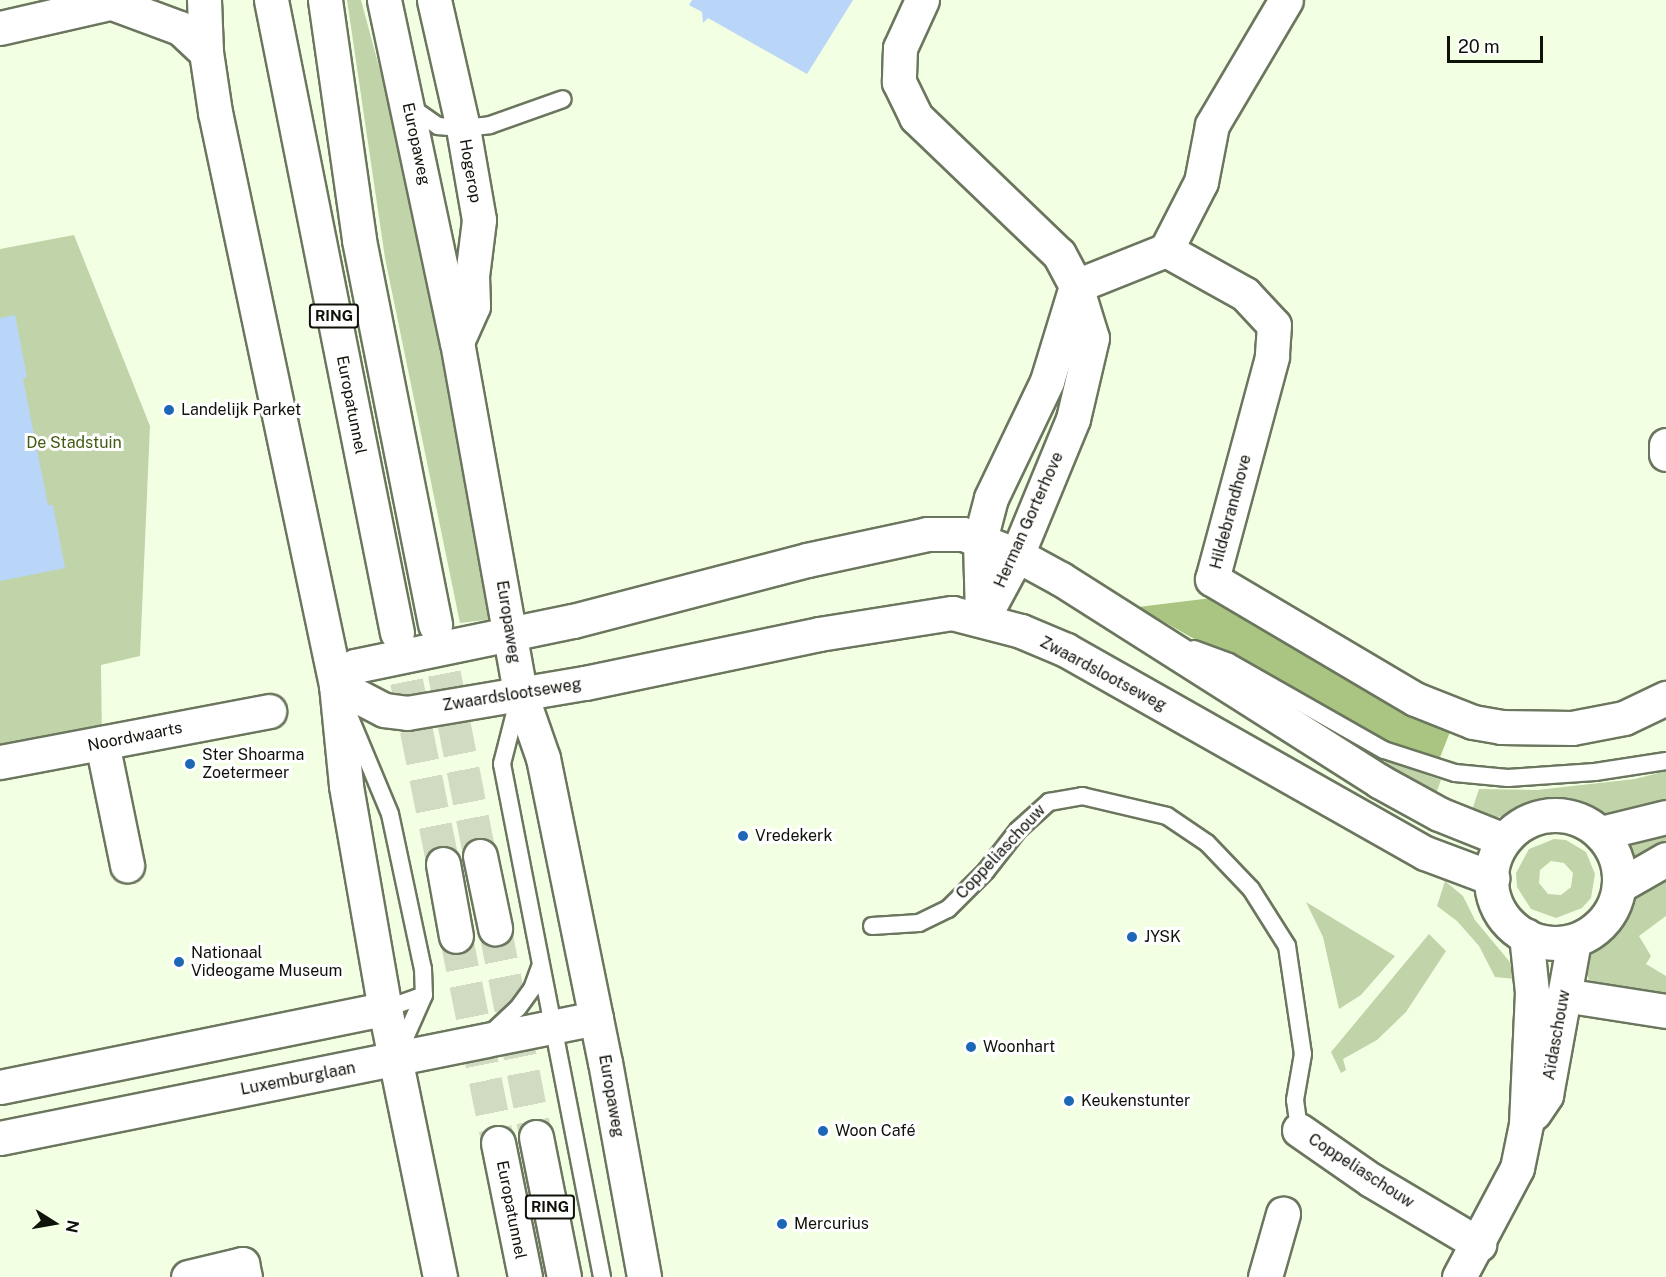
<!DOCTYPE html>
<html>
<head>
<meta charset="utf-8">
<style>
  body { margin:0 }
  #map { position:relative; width:1666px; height:1277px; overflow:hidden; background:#f3ffe3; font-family:"Public Sans",sans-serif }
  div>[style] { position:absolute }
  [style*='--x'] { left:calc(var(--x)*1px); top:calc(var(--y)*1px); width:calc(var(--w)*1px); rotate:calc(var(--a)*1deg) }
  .green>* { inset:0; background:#c1d4a9 }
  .forest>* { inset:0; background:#a9c581 }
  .water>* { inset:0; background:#b9d6f9 }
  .primary-tunnel>* { height:33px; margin-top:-16.5px; transform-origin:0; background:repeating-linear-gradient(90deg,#d1dbc2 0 33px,transparent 0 49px) }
  .roads { filter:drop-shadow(2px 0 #6b765e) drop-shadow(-2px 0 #6b765e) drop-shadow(0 2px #6b765e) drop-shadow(0 -2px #6b765e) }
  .lane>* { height:16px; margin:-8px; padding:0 8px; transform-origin:8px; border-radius:8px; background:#fff }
  .street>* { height:33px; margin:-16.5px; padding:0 16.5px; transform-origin:16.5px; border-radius:16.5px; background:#fff }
  .secondary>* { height:33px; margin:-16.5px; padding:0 16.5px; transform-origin:16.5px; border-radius:16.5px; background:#fff }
  .primary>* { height:33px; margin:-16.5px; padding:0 16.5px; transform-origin:16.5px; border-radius:16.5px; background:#fff }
  .primary>.ring { margin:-16.5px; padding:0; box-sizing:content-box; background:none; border:33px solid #fff; border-radius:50% }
  .dots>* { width:16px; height:16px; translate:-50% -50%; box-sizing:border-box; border:3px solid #fff; border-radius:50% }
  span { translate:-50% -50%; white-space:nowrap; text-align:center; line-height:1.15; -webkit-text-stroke:6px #fff; paint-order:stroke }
  .shield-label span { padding:2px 4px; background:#fff; border:2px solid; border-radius:4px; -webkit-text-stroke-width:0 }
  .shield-label { font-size:15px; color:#0e1209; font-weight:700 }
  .street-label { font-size:16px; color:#0e1209 }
  .poi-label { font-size:16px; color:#0e1209 }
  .left { translate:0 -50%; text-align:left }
  .park-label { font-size:16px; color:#425b12 }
  .north { position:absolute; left:24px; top:1193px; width:60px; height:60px; -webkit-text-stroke:4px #fff; paint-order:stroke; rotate:101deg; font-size:16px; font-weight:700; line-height:24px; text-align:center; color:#0e1209 }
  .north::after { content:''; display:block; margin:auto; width:21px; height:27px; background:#0e1209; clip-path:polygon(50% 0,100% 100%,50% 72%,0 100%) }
  .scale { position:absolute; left:1447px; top:36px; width:96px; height:27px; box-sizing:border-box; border:3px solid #0e1209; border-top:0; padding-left:8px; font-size:18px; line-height:21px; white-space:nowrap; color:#0e1209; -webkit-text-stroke:4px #fff; paint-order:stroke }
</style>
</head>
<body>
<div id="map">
  <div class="green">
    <div style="clip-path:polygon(347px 0,361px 0,402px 152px,493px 619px,460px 623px,385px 258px)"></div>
    <div style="clip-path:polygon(74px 235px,150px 426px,140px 656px,101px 665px,102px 743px,0 766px,0 249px)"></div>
    <div style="clip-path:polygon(1385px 760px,1441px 780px,1434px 799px,1411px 789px,1386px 766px)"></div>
    <div style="clip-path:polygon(1666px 771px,1666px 808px,1606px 816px,1570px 802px,1543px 801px,1496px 818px,1470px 816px,1479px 789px,1537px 790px,1635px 779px)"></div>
    <div style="clip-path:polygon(1666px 830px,1666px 851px,1633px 863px,1626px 843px)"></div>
    <div style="clip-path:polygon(evenodd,1554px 839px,1566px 840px,1586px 852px,1595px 874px,1591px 898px,1582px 908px,1556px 918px,1531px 909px,1517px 887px,1516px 873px,1529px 849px,1554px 839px,1551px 861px,1564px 863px,1573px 873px,1571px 887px,1561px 895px,1548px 894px,1539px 883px,1540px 870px,1551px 861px)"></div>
    <div style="clip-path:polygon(1666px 875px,1666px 916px,1639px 936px,1651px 956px,1646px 964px,1666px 976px,1666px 993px,1602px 986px,1589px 980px,1584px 967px,1589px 949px,1611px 932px,1639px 893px)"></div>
    <div style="clip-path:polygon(1445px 881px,1463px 896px,1475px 920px,1509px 961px,1515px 979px,1495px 977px,1479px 946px,1457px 921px,1437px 906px)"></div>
    <div style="clip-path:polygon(1306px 902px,1395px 956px,1361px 995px,1339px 1009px,1323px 937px)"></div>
    <div style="clip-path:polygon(1429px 934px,1446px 951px,1406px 1012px,1377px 1040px,1343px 1059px,1346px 1070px,1341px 1073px,1331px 1052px)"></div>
  </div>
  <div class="forest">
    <div style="clip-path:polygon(1228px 596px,1452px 727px,1433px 775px,1138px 607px)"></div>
  </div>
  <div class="water">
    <div style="clip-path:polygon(692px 0,853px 0,807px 74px,708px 18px,703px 23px,702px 12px,689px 5px)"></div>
    <div style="clip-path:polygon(15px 315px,27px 377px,23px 379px,48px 505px,53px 505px,65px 568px,0 581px,0 318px)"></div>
  </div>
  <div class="primary-tunnel">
    <div style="--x:435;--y:625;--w:235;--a:79"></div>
    <div style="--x:397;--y:633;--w:236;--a:78.7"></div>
    <div style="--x:495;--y:928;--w:213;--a:78.9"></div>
    <div style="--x:456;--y:936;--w:211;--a:78.5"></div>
  </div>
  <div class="roads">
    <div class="lane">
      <div style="--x:408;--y:105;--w:37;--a:35"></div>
      <div style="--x:438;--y:126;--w:25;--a:5"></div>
      <div style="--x:463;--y:128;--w:27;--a:-6"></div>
      <div style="--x:490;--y:125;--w:77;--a:-19.6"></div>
      <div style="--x:1194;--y:649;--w:37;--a:20"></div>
      <div style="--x:1229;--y:662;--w:178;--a:29.6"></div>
      <div style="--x:1384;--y:750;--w:75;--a:17.9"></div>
      <div style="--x:1455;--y:773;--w:53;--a:5.4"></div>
      <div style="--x:1508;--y:778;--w:87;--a:-3.9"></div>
      <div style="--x:1595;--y:772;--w:72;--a:-8.8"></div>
      <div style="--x:518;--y:701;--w:65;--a:104.3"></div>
      <div style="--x:502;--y:764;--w:523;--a:78.97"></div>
      <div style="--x:348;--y:713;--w:109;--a:67.4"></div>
      <div style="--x:390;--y:814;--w:158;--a:78"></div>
      <div style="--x:423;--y:969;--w:26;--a:88"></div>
      <div style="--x:424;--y:995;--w:64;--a:113.8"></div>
      <div style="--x:872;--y:926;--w:47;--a:-3.7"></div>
      <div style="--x:919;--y:923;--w:32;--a:-26"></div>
      <div style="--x:948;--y:909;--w:54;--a:-45"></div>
      <div style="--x:986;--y:871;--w:52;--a:-52"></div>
      <div style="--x:1018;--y:830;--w:42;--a:-42.1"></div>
      <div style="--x:1049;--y:802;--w:34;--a:-10"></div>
      <div style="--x:1082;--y:796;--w:87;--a:13.2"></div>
      <div style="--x:1167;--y:816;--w:48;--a:34"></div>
      <div style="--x:1207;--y:843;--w:64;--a:46.3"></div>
      <div style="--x:1251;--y:889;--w:67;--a:57.7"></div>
      <div style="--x:1287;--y:946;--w:109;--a:81.6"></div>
      <div style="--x:1303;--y:1054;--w:47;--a:99.9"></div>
      <div style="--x:1295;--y:1100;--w:30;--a:82"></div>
      <div style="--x:385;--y:1009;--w:41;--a:-19.7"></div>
      <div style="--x:490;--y:1034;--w:38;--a:-43"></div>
      <div style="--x:518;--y:1008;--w:24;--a:-54"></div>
      <div style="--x:532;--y:989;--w:23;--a:-70"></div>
    </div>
    <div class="street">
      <div style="--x:434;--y:0;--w:131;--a:77.2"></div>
      <div style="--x:463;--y:128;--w:93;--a:80.1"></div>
      <div style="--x:479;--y:220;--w:56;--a:97.1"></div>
      <div style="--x:472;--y:276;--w:30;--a:88"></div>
      <div style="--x:473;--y:306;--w:39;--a:114"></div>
      <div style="--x:922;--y:0;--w:53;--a:114.6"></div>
      <div style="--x:900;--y:48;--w:34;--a:92"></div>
      <div style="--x:899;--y:82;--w:39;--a:64"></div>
      <div style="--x:916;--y:117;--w:198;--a:43.8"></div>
      <div style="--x:1059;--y:254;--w:36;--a:62"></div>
      <div style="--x:1076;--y:286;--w:54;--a:72.9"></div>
      <div style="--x:1092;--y:338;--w:83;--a:103.2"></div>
      <div style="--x:1073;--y:419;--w:147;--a:112.4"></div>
      <div style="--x:1017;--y:555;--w:74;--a:118.3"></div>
      <div style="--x:115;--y:4;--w:69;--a:20.3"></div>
      <div style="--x:180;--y:28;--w:35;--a:43"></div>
      <div style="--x:0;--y:28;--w:125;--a:-12.9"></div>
      <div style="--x:1166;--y:250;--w:76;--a:-62.8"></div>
      <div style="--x:1201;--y:182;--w:58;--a:-79.1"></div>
      <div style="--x:1212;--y:125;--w:145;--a:-59.4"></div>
      <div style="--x:1076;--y:286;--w:97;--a:-21.8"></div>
      <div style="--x:1166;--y:250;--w:90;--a:29.1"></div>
      <div style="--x:1245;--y:294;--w:42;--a:46.9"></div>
      <div style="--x:1274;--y:325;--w:32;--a:94"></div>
      <div style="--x:1272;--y:357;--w:230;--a:105.1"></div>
      <div style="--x:1212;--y:579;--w:236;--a:30.6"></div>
      <div style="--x:1415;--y:699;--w:62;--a:21.6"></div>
      <div style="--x:1473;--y:722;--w:28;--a:10"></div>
      <div style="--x:1501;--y:727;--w:71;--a:0.8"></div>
      <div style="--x:1572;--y:728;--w:53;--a:-10.9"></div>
      <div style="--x:1624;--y:718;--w:47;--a:-25.5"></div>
      <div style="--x:1666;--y:445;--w:9;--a:90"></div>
      <div style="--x:982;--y:617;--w:77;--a:-91.5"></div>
      <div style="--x:980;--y:540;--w:43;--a:-75.3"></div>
      <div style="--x:991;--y:498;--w:130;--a:-64.4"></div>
      <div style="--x:1047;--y:381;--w:99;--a:-73"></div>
      <div style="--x:102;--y:743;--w:125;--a:78.4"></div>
      <div style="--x:0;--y:762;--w:274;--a:-10.7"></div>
      <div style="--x:1564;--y:995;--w:103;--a:8.9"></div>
      <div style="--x:1534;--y:1113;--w:22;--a:-56"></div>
      <div style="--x:1546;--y:1095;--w:157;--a:-79.7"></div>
      <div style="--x:1299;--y:1130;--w:88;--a:34.8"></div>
      <div style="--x:1371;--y:1180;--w:126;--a:30.7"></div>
      <div style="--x:188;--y:1277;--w:56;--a:-13.5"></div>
      <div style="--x:242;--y:1264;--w:13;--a:77"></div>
      <div style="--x:1265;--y:1277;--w:66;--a:-74.1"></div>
      <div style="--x:1459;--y:1277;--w:123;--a:-62"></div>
      <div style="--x:1517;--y:1168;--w:45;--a:-78.4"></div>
      <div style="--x:1526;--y:1124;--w:132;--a:-87.4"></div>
      <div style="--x:1532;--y:992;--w:57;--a:-96"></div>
    </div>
    <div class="secondary">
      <div style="--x:0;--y:1087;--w:393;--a:-11.5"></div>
      <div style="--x:0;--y:1138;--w:608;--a:-11.38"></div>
    </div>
    <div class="primary">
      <div style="--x:204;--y:0;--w:52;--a:87.8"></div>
      <div style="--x:206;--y:52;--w:61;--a:81.5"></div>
      <div style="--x:215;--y:112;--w:586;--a:78.08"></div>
      <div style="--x:336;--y:685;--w:101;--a:84.3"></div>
      <div style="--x:346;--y:786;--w:226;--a:80.1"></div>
      <div style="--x:385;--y:1009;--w:274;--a:78.4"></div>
      <div style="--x:271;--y:0;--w:645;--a:78.74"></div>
      <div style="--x:325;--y:0;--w:242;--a:81.9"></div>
      <div style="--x:359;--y:240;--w:392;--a:78.8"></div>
      <div style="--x:384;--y:0;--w:350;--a:78"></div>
      <div style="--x:457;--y:342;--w:356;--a:79.8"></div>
      <div style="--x:520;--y:692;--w:70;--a:70.8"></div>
      <div style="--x:543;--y:758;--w:310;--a:78.5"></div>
      <div style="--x:605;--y:1062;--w:219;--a:79.7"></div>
      <div style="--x:336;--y:685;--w:27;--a:-45"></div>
      <div style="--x:355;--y:666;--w:223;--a:-11.7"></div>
      <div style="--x:573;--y:621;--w:242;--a:-14.6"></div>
      <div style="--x:807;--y:560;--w:123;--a:-12.2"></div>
      <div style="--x:927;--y:534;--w:36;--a:0"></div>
      <div style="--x:963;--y:534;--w:58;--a:21.3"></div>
      <div style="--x:1017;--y:555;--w:50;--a:28.6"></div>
      <div style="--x:1061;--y:579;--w:377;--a:32.4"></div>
      <div style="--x:1379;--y:781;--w:68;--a:28.8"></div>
      <div style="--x:1439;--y:814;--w:70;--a:21.8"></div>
      <div style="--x:336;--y:685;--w:54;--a:27.5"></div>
      <div style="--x:384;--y:710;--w:23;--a:7"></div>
      <div style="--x:407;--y:713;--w:181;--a:-9.6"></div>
      <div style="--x:585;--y:683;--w:239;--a:-11.8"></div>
      <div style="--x:819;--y:634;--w:135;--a:-9"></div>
      <div style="--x:952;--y:613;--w:71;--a:14.6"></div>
      <div style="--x:1021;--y:631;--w:49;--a:22.9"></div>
      <div style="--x:1066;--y:650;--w:412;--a:29.5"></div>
      <div style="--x:1425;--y:853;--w:72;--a:20.5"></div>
      <div class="ring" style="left:1491px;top:815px;width:95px;height:95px"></div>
      <div style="--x:1601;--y:833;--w:67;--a:-13.8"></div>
      <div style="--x:480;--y:856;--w:74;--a:78.2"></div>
      <div style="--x:443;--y:864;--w:73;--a:79.8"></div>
      <div style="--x:1619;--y:886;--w:54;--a:-29.9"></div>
      <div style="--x:536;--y:1137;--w:143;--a:78.7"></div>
      <div style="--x:498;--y:1143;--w:137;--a:78.6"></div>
    </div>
  </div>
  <div class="dots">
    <div style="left:169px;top:410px;background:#1c68b7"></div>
    <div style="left:190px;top:764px;background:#1c68b7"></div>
    <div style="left:743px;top:836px;background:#1c68b7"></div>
    <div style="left:1132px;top:937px;background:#1c68b7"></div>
    <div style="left:179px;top:962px;background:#1c68b7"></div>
    <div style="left:971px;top:1047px;background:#1c68b7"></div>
    <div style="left:1069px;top:1101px;background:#1c68b7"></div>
    <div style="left:823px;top:1131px;background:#1c68b7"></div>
    <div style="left:782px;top:1224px;background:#1c68b7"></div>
  </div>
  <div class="shield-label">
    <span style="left:334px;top:316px">RING</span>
    <span style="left:550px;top:1207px">RING</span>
  </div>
  <div class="street-label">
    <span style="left:416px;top:144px;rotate:78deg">Europaweg</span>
    <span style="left:470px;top:171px;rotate:80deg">Hogerop</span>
    <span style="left:351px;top:405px;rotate:79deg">Europatunnel</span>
    <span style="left:1231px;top:512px;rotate:-75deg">Hildebrandhove</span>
    <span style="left:1029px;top:520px;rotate:-66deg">Herman Gorterhove</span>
    <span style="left:508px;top:622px;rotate:81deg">Europaweg</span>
    <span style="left:1103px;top:674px;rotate:28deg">Zwaardslootseweg</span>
    <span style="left:512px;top:695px;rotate:-9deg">Zwaardslootseweg</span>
    <span style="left:135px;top:737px;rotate:-11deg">Noordwaarts</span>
    <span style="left:1001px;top:852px;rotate:-47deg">Coppeliaschouw</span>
    <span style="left:1557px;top:1035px;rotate:-80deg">Aïdaschouw</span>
    <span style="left:298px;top:1079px;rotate:-11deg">Luxemburglaan</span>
    <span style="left:611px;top:1096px;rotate:80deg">Europaweg</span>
    <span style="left:1361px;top:1171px;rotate:33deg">Coppeliaschouw</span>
    <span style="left:511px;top:1210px;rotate:79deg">Europatunnel</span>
  </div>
  <div class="poi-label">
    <span class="left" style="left:181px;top:410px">Landelijk Parket</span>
    <span class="left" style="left:202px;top:764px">Ster Shoarma<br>Zoetermeer</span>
    <span class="left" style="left:755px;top:836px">Vredekerk</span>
    <span class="left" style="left:1144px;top:937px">JYSK</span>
    <span class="left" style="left:191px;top:962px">Nationaal<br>Videogame Museum</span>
    <span class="left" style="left:983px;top:1047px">Woonhart</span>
    <span class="left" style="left:1081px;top:1101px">Keukenstunter</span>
    <span class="left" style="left:835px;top:1131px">Woon Café</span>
    <span class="left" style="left:794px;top:1224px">Mercurius</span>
  </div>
  <div class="park-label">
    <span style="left:74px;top:443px">De Stadstuin</span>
  </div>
  <div class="north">N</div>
  <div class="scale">20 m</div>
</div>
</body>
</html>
